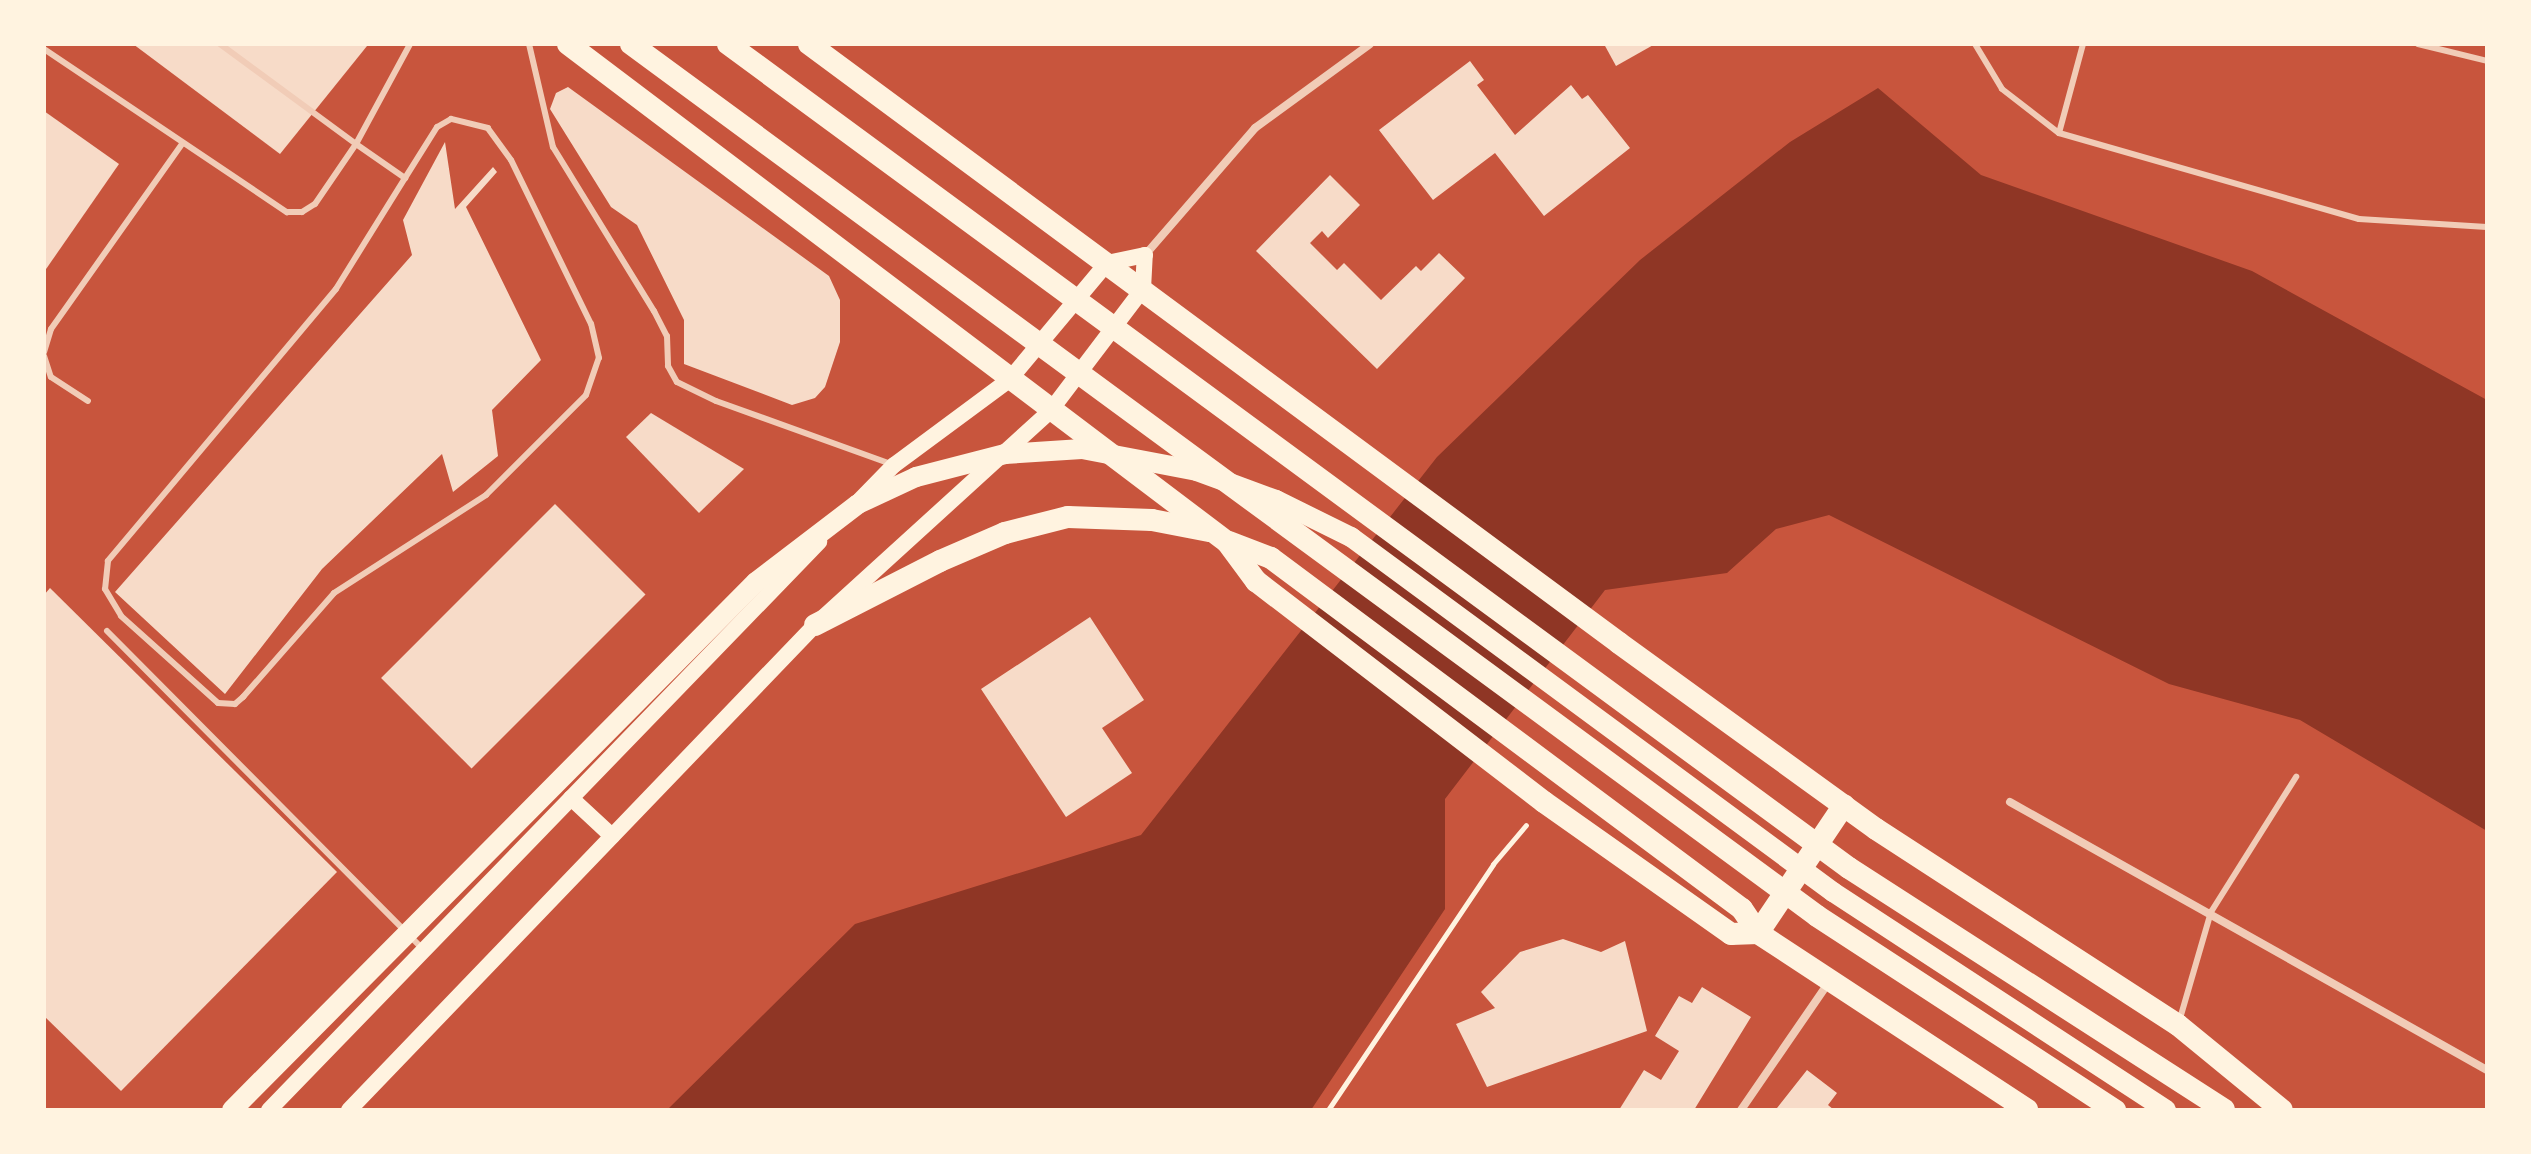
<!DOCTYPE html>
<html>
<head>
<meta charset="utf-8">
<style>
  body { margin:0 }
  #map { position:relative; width:2531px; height:1154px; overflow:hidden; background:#c8553d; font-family:Montserrat,sans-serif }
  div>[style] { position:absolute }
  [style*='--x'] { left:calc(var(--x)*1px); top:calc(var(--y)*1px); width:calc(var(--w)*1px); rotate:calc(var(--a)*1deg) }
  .water>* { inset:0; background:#8f3625 }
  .building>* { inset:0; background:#f7dbc8; transform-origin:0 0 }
  .path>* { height:5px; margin:-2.5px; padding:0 2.5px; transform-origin:2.5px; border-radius:2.5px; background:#fff3e0 }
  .service>* { height:6px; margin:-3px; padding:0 3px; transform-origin:3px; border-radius:3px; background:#f1ccb7 }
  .minor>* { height:8px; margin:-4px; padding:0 4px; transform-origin:4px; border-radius:4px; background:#f1ccb7 }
  .secondary>* { height:16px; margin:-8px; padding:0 8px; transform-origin:8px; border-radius:8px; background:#fff3e0 }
  .primary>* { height:20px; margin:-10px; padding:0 10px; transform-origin:10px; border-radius:10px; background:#fff3e0 }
  .trunk>* { height:22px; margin:-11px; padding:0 11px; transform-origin:11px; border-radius:11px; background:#fff3e0 }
  span { translate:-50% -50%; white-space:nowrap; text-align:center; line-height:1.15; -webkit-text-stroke:7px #fff3e0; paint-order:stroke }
  .frame { position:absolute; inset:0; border:46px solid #fff3e0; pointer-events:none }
</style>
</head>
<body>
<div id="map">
  <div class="water">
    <div style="clip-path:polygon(1878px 88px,1981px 175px,2252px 271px,2487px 400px,2487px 831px,2300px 720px,2169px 684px,1829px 515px,1776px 529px,1727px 573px,1605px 590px,1445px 799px,1445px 909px,1311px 1110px,667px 1110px,855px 924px,1141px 835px,1437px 457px,1640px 260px,1790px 142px)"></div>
  </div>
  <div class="building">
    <div style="clip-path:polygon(133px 44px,364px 44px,367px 46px,280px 154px)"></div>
    <div style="clip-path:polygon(1604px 44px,1655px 44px,1616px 66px)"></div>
    <div style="clip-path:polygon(1470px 61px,1484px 80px,1477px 85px,1515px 135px,1571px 85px,1582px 99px,1588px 95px,1630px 148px,1544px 216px,1495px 153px,1433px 200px,1379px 130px)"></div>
    <div style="clip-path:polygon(568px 87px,829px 276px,840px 300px,840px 342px,825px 387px,815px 398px,792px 405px,684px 364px,684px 320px,637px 225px,611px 207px,550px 109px,556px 93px)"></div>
    <div style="clip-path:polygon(44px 111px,119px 164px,44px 272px)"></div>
    <div style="clip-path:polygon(445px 142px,455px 209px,493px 167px,497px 172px,466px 207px,541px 360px,492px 410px,498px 456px,453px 492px,442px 454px,322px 569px,225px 694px,115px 592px,412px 255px,403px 220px)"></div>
    <div style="clip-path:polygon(1330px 175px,1360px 205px,1328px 238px,1322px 231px,1310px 243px,1337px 270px,1344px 263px,1381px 300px,1416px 266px,1421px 271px,1439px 253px,1465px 278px,1377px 369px,1256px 251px)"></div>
    <div style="clip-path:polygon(651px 413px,744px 469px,699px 513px,626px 437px)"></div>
    <div style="left:555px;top:504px;width:128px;height:246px;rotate:45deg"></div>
    <div style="clip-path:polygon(50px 588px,337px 872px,121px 1091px,44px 1016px,44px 595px)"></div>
    <div style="clip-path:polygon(1090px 617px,1144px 700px,1102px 728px,1132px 773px,1066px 817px,981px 689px)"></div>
    <div style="clip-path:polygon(1563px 939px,1601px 952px,1625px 941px,1647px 1031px,1487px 1087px,1456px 1024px,1495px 1008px,1481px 992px,1520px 952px)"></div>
    <div style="clip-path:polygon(1702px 987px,1751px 1017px,1694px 1110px,1619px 1110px,1644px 1070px,1661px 1080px,1679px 1051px,1655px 1036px,1679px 996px,1692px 1003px)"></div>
    <div style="clip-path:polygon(1807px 1070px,1837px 1093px,1828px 1105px,1834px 1110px,1777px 1108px)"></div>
  </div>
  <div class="path">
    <div style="--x:1328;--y:1110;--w:296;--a:-56.1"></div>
    <div style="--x:1493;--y:864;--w:51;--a:-49.8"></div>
  </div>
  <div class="service">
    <div style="--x:220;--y:44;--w:169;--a:36.3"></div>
    <div style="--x:356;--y:144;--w:114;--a:-61.6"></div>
    <div style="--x:529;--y:44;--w:106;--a:76.9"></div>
    <div style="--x:553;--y:147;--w:193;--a:58.4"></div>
    <div style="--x:654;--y:311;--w:28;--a:63"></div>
    <div style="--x:667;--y:336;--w:30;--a:88"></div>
    <div style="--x:668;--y:366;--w:18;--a:61"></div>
    <div style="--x:677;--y:382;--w:43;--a:26"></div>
    <div style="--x:716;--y:401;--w:186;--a:19.8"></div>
    <div style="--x:1975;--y:44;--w:52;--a:59"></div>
    <div style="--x:2002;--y:89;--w:72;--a:37.7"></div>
    <div style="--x:2059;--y:133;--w:312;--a:16"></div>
    <div style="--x:2359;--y:219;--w:128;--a:3.6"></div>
    <div style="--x:2418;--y:44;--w:71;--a:13.8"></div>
    <div style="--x:44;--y:49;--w:293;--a:33.9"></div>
    <div style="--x:287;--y:212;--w:15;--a:0"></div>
    <div style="--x:302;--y:212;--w:15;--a:-32"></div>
    <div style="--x:315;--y:204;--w:73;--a:-55.7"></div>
    <div style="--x:356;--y:144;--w:60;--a:34.8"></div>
    <div style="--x:405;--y:178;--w:131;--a:121.9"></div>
    <div style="--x:336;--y:289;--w:355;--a:130"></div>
    <div style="--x:108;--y:561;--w:28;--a:96"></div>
    <div style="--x:105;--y:589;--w:31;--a:59"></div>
    <div style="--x:121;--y:616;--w:130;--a:41.9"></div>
    <div style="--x:218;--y:703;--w:17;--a:3"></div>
    <div style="--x:235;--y:704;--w:11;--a:-41"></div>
    <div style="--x:243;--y:697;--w:138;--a:-48.8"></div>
    <div style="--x:334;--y:593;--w:181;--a:-32.8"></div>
    <div style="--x:486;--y:495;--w:141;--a:-45"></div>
    <div style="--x:586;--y:395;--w:39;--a:-71"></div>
    <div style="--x:599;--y:358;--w:35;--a:-103"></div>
    <div style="--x:591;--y:324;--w:182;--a:-116"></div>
    <div style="--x:511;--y:160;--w:39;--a:-126"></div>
    <div style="--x:488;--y:128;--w:38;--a:-166"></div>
    <div style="--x:451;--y:119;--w:16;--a:150"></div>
    <div style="--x:437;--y:127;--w:60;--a:122.1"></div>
    <div style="--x:2059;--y:133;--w:92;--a:-74.9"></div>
    <div style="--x:44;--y:352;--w:24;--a:-73"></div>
    <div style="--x:51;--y:329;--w:227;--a:-54.7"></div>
    <div style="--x:44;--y:356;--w:22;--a:72"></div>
    <div style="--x:51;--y:377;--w:44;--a:33"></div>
    <div style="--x:107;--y:631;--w:448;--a:45.2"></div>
    <div style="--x:2179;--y:1022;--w:115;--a:-73.8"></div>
    <div style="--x:2211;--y:912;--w:160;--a:-57.8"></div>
  </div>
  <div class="minor">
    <div style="--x:1145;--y:255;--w:168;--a:-49.1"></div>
    <div style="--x:1255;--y:128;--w:142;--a:-36.1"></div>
    <div style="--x:2010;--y:802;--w:547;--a:29.33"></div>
    <div style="--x:1741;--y:1110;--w:155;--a:-55.5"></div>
  </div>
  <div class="secondary">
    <div style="--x:571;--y:798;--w:56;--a:42.8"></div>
    <div style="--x:269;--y:1110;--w:791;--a:-45.92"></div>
    <div style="--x:349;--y:1110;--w:673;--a:-46.14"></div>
    <div style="--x:815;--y:625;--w:319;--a:-42.3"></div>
    <div style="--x:1051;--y:410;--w:152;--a:-52.8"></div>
    <div style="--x:1143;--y:289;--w:34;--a:-87"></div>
    <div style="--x:1145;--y:255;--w:39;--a:168"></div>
    <div style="--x:1107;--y:263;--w:153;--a:129.9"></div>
    <div style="--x:1009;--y:380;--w:143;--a:143.5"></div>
    <div style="--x:894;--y:465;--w:49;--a:134.2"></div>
  </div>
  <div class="primary">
    <div style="--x:232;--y:1110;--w:744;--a:-45.22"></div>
    <div style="--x:756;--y:582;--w:128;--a:-37.4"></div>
    <div style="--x:858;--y:504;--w:64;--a:-25"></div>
    <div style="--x:916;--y:477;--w:92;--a:-14.5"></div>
    <div style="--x:1005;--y:454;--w:77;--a:-3.7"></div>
    <div style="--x:1082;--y:449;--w:117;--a:10.8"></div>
    <div style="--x:1197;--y:471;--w:84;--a:20.2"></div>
    <div style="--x:1276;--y:500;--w:84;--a:26.3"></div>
    <div style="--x:1351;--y:537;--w:599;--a:36.37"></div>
    <div style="--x:1833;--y:892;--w:398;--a:33.2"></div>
  </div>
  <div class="trunk">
    <div style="--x:568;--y:44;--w:826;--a:37.08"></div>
    <div style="--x:1227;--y:542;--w:49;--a:53.4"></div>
    <div style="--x:1256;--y:581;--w:363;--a:37.5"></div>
    <div style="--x:1544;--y:802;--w:229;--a:35.2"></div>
    <div style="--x:1731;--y:934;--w:27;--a:-2"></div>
    <div style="--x:1758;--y:933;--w:322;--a:33.3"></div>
    <div style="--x:631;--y:44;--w:1472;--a:36.32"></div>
    <div style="--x:1817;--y:916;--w:356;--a:33.1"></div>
    <div style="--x:728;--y:44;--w:1391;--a:36.32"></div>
    <div style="--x:1849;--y:868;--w:446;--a:32.8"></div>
    <div style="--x:809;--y:44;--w:1007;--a:36.48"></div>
    <div style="--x:1619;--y:643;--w:317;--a:35.9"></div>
    <div style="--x:1876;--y:829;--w:360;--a:33"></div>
    <div style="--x:2178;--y:1025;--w:134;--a:39.3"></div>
    <div style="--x:1229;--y:542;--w:45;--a:20.9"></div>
    <div style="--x:1271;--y:558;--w:587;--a:36.69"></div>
    <div style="--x:1742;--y:909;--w:29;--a:56"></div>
    <div style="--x:1758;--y:933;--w:154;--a:-56.1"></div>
    <div style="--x:815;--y:625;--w:140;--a:-27.1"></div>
    <div style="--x:940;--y:561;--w:71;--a:-23.3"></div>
    <div style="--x:1005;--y:533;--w:65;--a:-14.3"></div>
    <div style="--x:1068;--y:517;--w:84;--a:2"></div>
    <div style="--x:1152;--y:520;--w:58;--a:10.9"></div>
  </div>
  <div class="frame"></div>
</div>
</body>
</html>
